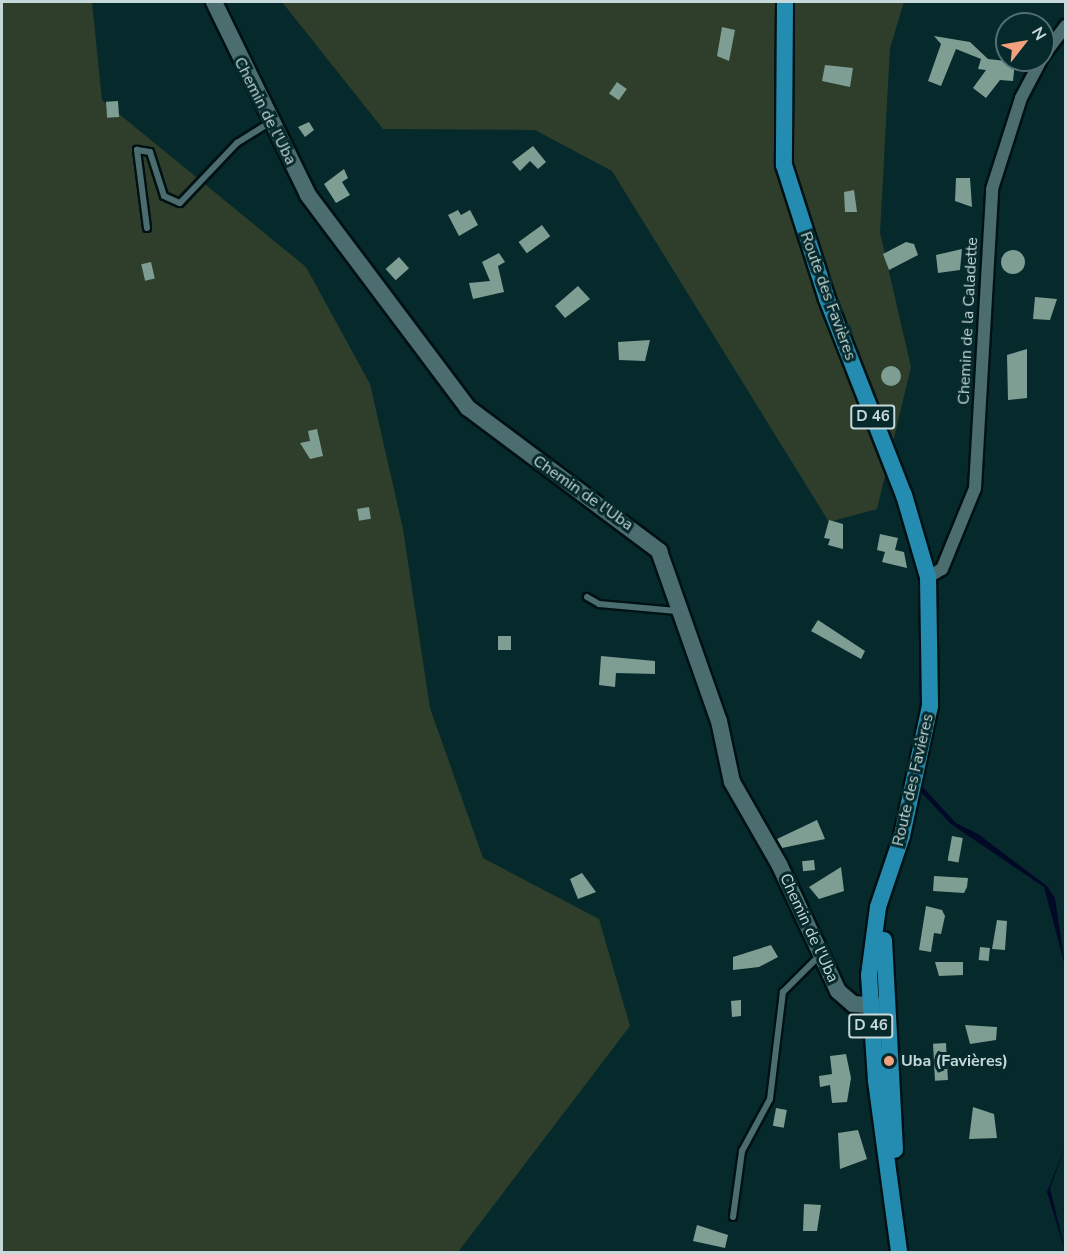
<!DOCTYPE html>
<html>
<head>
<meta charset="utf-8">
<style>
  body { margin:0 }
  #map { position:relative; width:1067px; height:1254px; overflow:hidden; background:#06292c; font-family:"Nunito Sans",sans-serif }
  div>[style] { position:absolute }
  [style*='--x'] { left:calc(var(--x)*1px); top:calc(var(--y)*1px); width:calc(var(--w)*1px); rotate:calc(var(--a)*1deg) }
  .green>* { inset:0; background:#2e3e2b }
  .water>* { inset:0; background:#020927 }
  .building>* { inset:0; background:#7f9e93; transform-origin:0 0 }
  .round { border-radius:50% }
  .roads { filter:drop-shadow(2px 0 #001113) drop-shadow(-2px 0 #001113) drop-shadow(0 2px #001113) drop-shadow(0 -2px #001113) }
  .service>* { height:6px; margin:-3px; padding:0 3px; transform-origin:3px; border-radius:3px; background:#4b6d70 }
  .minor>* { height:12px; margin:-6px; padding:0 6px; transform-origin:6px; border-radius:6px; background:#4b6d70 }
  .tertiary>* { height:16px; margin:-8px; padding:0 8px; transform-origin:8px; border-radius:8px; background:#4b6d70 }
  .primary>* { height:16px; margin:-8px; padding:0 8px; transform-origin:8px; border-radius:8px; background:#248cb1 }
  .dots>* { width:16px; height:16px; translate:-50% -50%; box-sizing:border-box; border:3px solid #06292c; border-radius:50% }
  span { translate:-50% -50%; white-space:nowrap; text-align:center; line-height:1.15; -webkit-text-stroke:6px #06292c; paint-order:stroke }
  .shield-label span { padding:2px 4px; background:#06292c; border:2px solid; border-radius:4px; -webkit-text-stroke-width:0 }
  .shield-label { font-size:15px; color:#c6d8d9; font-weight:700 }
  .street-label { font-size:16px; color:#c6d8d9 }
  .poi-label { font-size:16px; color:#c6d8d9; font-weight:700 }
  .left { translate:0 -50%; text-align:left }
  .frame { position:absolute; inset:0; border:3px solid #c6d8d9; pointer-events:none }
  .north { position:absolute; left:995px; top:12px; width:60px; height:60px; box-sizing:border-box; background:#06292c; border:2px solid #536f71; border-radius:50%; rotate:59deg; font-size:16px; font-weight:700; line-height:24px; text-align:center; color:#c6d8d9 }
  .north::after { content:''; display:block; margin:auto; width:21px; height:27px; background:#f1a17c; clip-path:polygon(50% 0,100% 100%,50% 72%,0 100%) }
</style>
</head>
<body>
<div id="map">
  <div class="green">
    <div style="clip-path:polygon(2px 2px,92px 2px,102px 100px,306px 267px,370px 384px,403px 529px,430px 708px,483px 858px,599px 919px,630px 1026px,458px 1252px,2px 1252px)"></div>
    <div style="clip-path:polygon(282px 2px,904px 2px,890px 48px,880px 233px,911px 367px,877px 509px,829px 522px,612px 171px,535px 130px,383px 129px)"></div>
  </div>
  <div class="water">
    <div style="clip-path:polygon(919px 783px,956px 823px,978px 834px,1047px 886px,1055px 898px,1065px 966px,1044px 887px,951px 824px,918px 789px)"></div>
    <div style="clip-path:polygon(1065px 1147px,1050px 1188px,1065px 1251px,1047px 1192px)"></div>
  </div>
  <div class="building">
    <div style="clip-path:polygon(722px 27px,735px 30px,729px 61px,717px 56px)"></div>
    <div style="clip-path:polygon(934px 36px,970px 42px,988px 59px,1015px 62px,1013px 81px,1000px 80px,986px 98px,973px 88px,986px 70px,978px 69px,981px 59px,956px 49px,941px 86px,928px 81px,941px 44px)"></div>
    <div style="clip-path:polygon(825px 65px,853px 68px,850px 87px,822px 81px)"></div>
    <div style="left:617px;top:82px;width:12px;height:14px;rotate:35deg"></div>
    <div style="left:118px;top:101px;width:16px;height:12px;rotate:86deg"></div>
    <div style="clip-path:polygon(309px 122px,314px 130px,305px 137px,298px 127px)"></div>
    <div style="clip-path:polygon(533px 146px,546px 162px,538px 169px,530px 161px,520px 171px,512px 162px)"></div>
    <div style="clip-path:polygon(344px 169px,348px 178px,342px 182px,350px 195px,336px 203px,324px 184px)"></div>
    <div style="clip-path:polygon(956px 178px,970px 178px,972px 207px,955px 201px)"></div>
    <div style="clip-path:polygon(854px 190px,857px 212px,845px 212px,844px 192px)"></div>
    <div style="clip-path:polygon(458px 210px,461px 215px,470px 210px,478px 225px,459px 236px,448px 215px)"></div>
    <div style="left:542px;top:225px;width:14px;height:29px;rotate:54deg"></div>
    <div style="clip-path:polygon(906px 242px,914px 244px,918px 255px,889px 270px,883px 254px)"></div>
    <div style="clip-path:polygon(962px 249px,960px 270px,938px 273px,936px 255px)"></div>
    <div class="round" style="left:1001px;top:250px;width:24px;height:24px"></div>
    <div style="clip-path:polygon(499px 253px,505px 262px,498px 266px,504px 292px,473px 299px,469px 283px,490px 281px,482px 262px)"></div>
    <div style="left:399px;top:257px;width:15px;height:18px;rotate:48deg"></div>
    <div style="left:151px;top:262px;width:17px;height:10px;rotate:77deg"></div>
    <div style="clip-path:polygon(578px 286px,590px 299px,565px 318px,555px 306px)"></div>
    <div style="clip-path:polygon(1035px 297px,1057px 299px,1050px 320px,1033px 319px)"></div>
    <div style="clip-path:polygon(650px 340px,645px 361px,619px 360px,618px 342px)"></div>
    <div style="clip-path:polygon(1027px 349px,1027px 398px,1008px 400px,1007px 355px)"></div>
    <div class="round" style="left:881px;top:366px;width:20px;height:20px"></div>
    <div style="clip-path:polygon(317px 429px,323px 456px,310px 459px,300px 443px,310px 441px,308px 431px)"></div>
    <div style="left:369px;top:507px;width:12px;height:12px;rotate:81deg"></div>
    <div style="clip-path:polygon(829px 520px,843px 524px,843px 549px,828px 545px,830px 539px,824px 538px)"></div>
    <div style="clip-path:polygon(880px 534px,898px 538px,895px 550px,904px 552px,907px 568px,882px 562px,885px 552px,877px 550px)"></div>
    <div style="clip-path:polygon(818px 620px,865px 651px,861px 659px,811px 631px)"></div>
    <div style="left:498px;top:636px;width:13px;height:14px"></div>
    <div style="clip-path:polygon(601px 656px,655px 661px,655px 674px,616px 673px,615px 687px,599px 685px)"></div>
    <div style="clip-path:polygon(817px 820px,825px 839px,782px 848px,777px 839px)"></div>
    <div style="left:952px;top:836px;width:11px;height:25px;rotate:10deg"></div>
    <div style="left:814px;top:860px;width:10px;height:12px;rotate:84deg"></div>
    <div style="clip-path:polygon(841px 867px,844px 891px,819px 899px,809px 887px)"></div>
    <div style="clip-path:polygon(582px 873px,596px 892px,578px 899px,570px 879px)"></div>
    <div style="clip-path:polygon(934px 876px,968px 878px,967px 887px,964px 893px,933px 891px)"></div>
    <div style="clip-path:polygon(926px 906px,942px 910px,945px 916px,941px 934px,934px 933px,931px 952px,919px 950px)"></div>
    <div style="clip-path:polygon(997px 920px,1007px 921px,1005px 950px,992px 949px)"></div>
    <div style="clip-path:polygon(771px 945px,778px 957px,759px 967px,733px 970px,733px 957px)"></div>
    <div style="left:980px;top:947px;width:10px;height:13px;rotate:6deg"></div>
    <div style="clip-path:polygon(935px 962px,963px 962px,963px 975px,939px 976px)"></div>
    <div style="clip-path:polygon(741px 1000px,741px 1016px,732px 1017px,731px 1001px)"></div>
    <div style="clip-path:polygon(965px 1025px,997px 1027px,996px 1040px,970px 1044px)"></div>
    <div style="left:946px;top:1043px;width:37px;height:13px;rotate:87deg"></div>
    <div style="clip-path:polygon(846px 1054px,851px 1078px,847px 1102px,832px 1103px,830px 1085px,820px 1087px,819px 1076px,832px 1074px,830px 1056px)"></div>
    <div style="clip-path:polygon(973px 1107px,994px 1114px,997px 1138px,969px 1139px)"></div>
    <div style="left:776px;top:1108px;width:11px;height:18px;rotate:10deg"></div>
    <div style="clip-path:polygon(858px 1130px,867px 1159px,840px 1169px,838px 1133px)"></div>
    <div style="clip-path:polygon(804px 1204px,821px 1205px,817px 1231px,803px 1231px)"></div>
    <div style="clip-path:polygon(697px 1225px,728px 1235px,725px 1248px,693px 1241px)"></div>
  </div>
  <div class="roads">
    <div class="service">
      <div style="--x:147;--y:228;--w:79;--a:-97.3"></div>
      <div style="--x:137;--y:150;--w:13;--a:9"></div>
      <div style="--x:150;--y:152;--w:46;--a:72.3"></div>
      <div style="--x:164;--y:196;--w:17;--a:24"></div>
      <div style="--x:180;--y:203;--w:83;--a:-46.5"></div>
      <div style="--x:237;--y:143;--w:39;--a:-32"></div>
      <div style="--x:587;--y:597;--w:14;--a:30"></div>
      <div style="--x:599;--y:604;--w:78;--a:5.1"></div>
      <div style="--x:733;--y:1217;--w:67;--a:-82.2"></div>
      <div style="--x:742;--y:1151;--w:59;--a:-61.7"></div>
      <div style="--x:770;--y:1099;--w:108;--a:-83.1"></div>
      <div style="--x:783;--y:992;--w:51;--a:-45"></div>
    </div>
    <div class="minor">
      <div style="--x:1043;--y:56;--w:38;--a:-53"></div>
      <div style="--x:928;--y:577;--w:16;--a:-30"></div>
      <div style="--x:942;--y:569;--w:87;--a:-67.8"></div>
      <div style="--x:975;--y:488;--w:299;--a:-86.7"></div>
      <div style="--x:992;--y:189;--w:96;--a:-72.3"></div>
      <div style="--x:1021;--y:98;--w:43;--a:-62.2"></div>
    </div>
    <div class="tertiary">
      <div style="--x:214;--y:2;--w:215;--a:64"></div>
      <div style="--x:308;--y:195;--w:266;--a:53.1"></div>
      <div style="--x:468;--y:408;--w:239;--a:36.8"></div>
      <div style="--x:659;--y:551;--w:180;--a:70.6"></div>
      <div style="--x:719;--y:721;--w:62;--a:78"></div>
      <div style="--x:732;--y:782;--w:95;--a:60.2"></div>
      <div style="--x:779;--y:864;--w:140;--a:65.1"></div>
      <div style="--x:838;--y:991;--w:20;--a:41"></div>
      <div style="--x:853;--y:1004;--w:31;--a:4"></div>
    </div>
    <div class="primary">
      <div style="--x:785;--y:2;--w:163;--a:90.4"></div>
      <div style="--x:784;--y:165;--w:141;--a:72.2"></div>
      <div style="--x:827;--y:299;--w:211;--a:68.6"></div>
      <div style="--x:904;--y:495;--w:85;--a:73.7"></div>
      <div style="--x:928;--y:577;--w:129;--a:89.1"></div>
      <div style="--x:930;--y:706;--w:133;--a:102.2"></div>
      <div style="--x:902;--y:836;--w:75;--a:108.7"></div>
      <div style="--x:878;--y:907;--w:69;--a:97.5"></div>
      <div style="--x:869;--y:975;--w:106;--a:86.2"></div>
      <div style="--x:876;--y:1081;--w:173;--a:82.3"></div>
      <div style="--x:884;--y:940;--w:210;--a:87"></div>
    </div>
  </div>
  <div class="dots">
    <div style="left:889px;top:1061px;background:#f1a17c"></div>
  </div>
  <div class="shield-label">
    <span style="left:873px;top:417px">D 46</span>
    <span style="left:871px;top:1026px">D 46</span>
  </div>
  <div class="street-label">
    <span style="left:265px;top:111px;rotate:63deg">Chemin de l'Uba</span>
    <span style="left:828px;top:296px;rotate:70deg">Route des Favières</span>
    <span style="left:968px;top:321px;rotate:-87deg">Chemin de la Caladette</span>
    <span style="left:583px;top:493px;rotate:35deg">Chemin de l'Uba</span>
    <span style="left:913px;top:780px;rotate:-77deg">Route des Favières</span>
    <span style="left:809px;top:928px;rotate:65deg">Chemin de l'Uba</span>
  </div>
  <div class="poi-label">
    <span class="left" style="left:901px;top:1061px">Uba (Favières)</span>
  </div>
  <div class="frame"></div>
  <div class="north">N</div>
</div>
</body>
</html>
